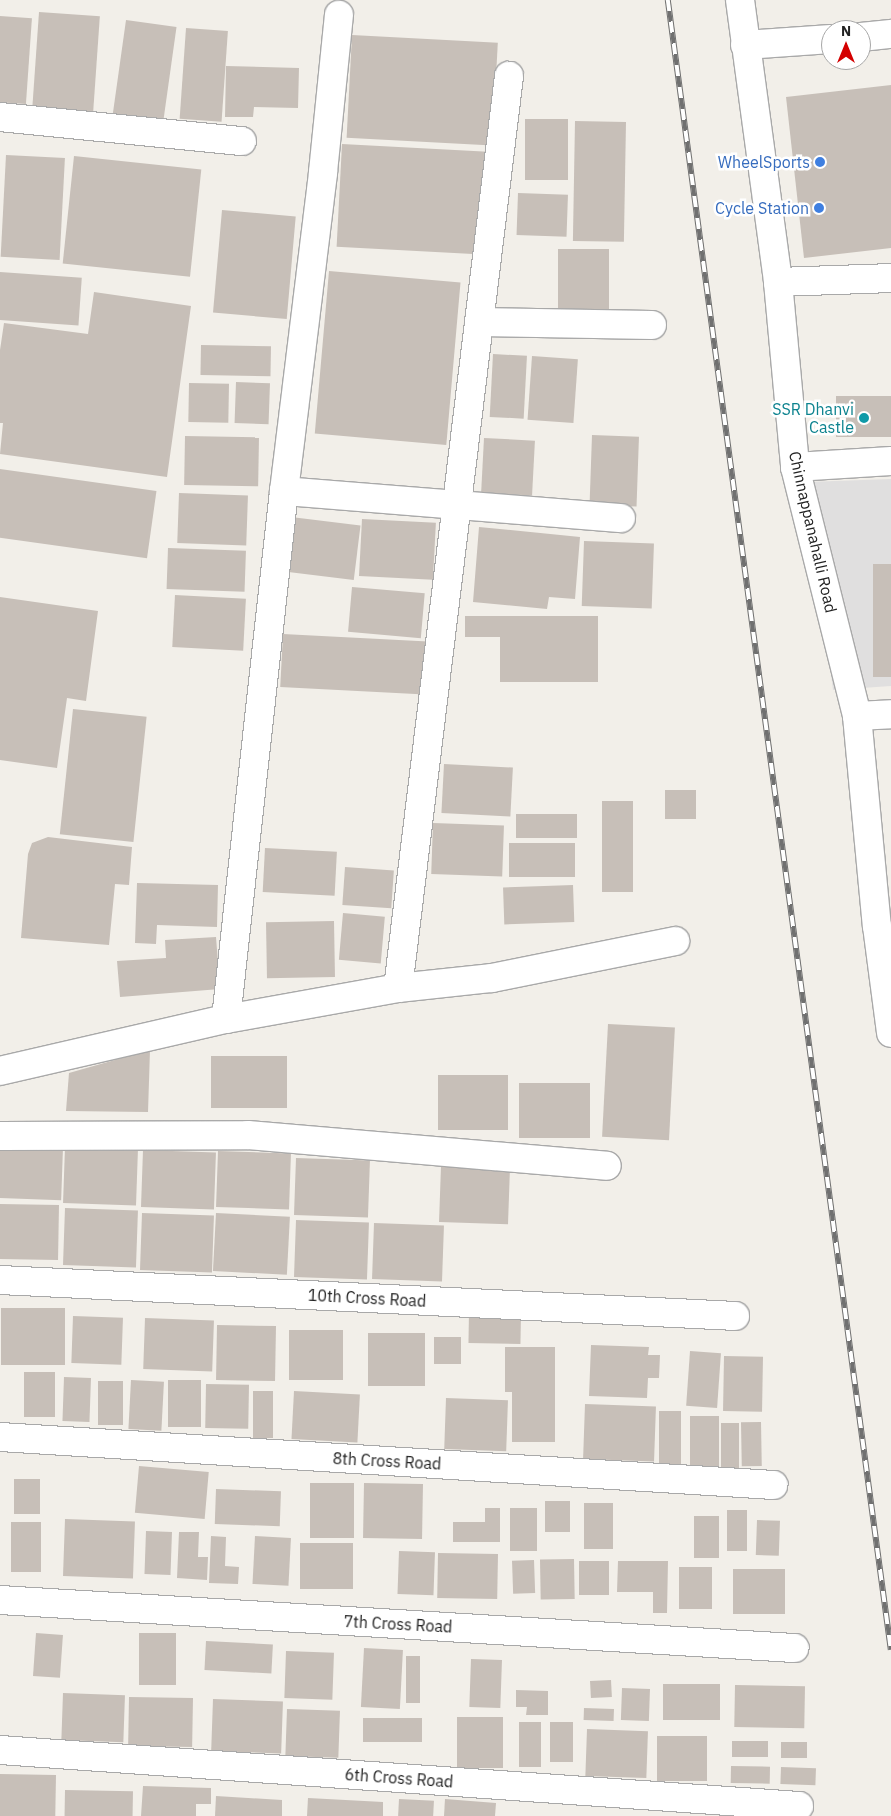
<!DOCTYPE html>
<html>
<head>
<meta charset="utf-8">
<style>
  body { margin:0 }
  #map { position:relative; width:891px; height:1816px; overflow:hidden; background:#f2efe9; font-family:"IBM Plex Sans",sans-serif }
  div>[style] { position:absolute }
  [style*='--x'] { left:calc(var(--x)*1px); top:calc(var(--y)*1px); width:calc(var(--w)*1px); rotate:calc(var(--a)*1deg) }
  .residential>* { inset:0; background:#e0dfdf }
  .building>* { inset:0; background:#c7bfb8; transform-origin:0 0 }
  .roads { filter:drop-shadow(1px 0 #a9a9a9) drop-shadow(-1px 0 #a9a9a9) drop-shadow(0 1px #a9a9a9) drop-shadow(0 -1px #a9a9a9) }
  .minor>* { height:28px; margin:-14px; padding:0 14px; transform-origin:14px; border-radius:14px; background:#fff }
  .rail>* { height:5.5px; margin-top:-2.75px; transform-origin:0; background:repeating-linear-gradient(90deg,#fff 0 11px,#707070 0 22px); box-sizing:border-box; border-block:1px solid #707070 }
  .dots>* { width:14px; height:14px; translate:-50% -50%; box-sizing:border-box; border:2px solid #fff; border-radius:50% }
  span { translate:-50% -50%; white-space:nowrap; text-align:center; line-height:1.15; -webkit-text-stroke:5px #fff; paint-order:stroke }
  .shop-label { font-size:16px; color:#366cbe }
  .right { translate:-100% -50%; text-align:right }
  .culture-label { font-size:16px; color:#0d838f }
  .street-label { font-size:16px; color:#222 }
  .north { position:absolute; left:821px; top:20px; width:50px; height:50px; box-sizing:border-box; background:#fff; border:1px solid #a7a7a7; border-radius:50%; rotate:0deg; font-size:14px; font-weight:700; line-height:20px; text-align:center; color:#222 }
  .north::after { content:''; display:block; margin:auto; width:18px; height:22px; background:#d40000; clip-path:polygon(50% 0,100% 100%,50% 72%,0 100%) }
</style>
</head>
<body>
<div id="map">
  <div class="residential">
    <div style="clip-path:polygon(891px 479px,891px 686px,833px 690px,807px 482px)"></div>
  </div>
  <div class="building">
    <div style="left:39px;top:12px;width:61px;height:103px;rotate:4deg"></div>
    <div style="left:0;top:16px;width:32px;height:86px;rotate:4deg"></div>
    <div style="left:126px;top:20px;width:51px;height:99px;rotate:8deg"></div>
    <div style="left:186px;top:28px;width:42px;height:91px;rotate:4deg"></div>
    <div style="left:352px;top:35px;width:146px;height:103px;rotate:3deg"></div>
    <div style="clip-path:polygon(226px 66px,299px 68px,298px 108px,254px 107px,253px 117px,225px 117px)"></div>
    <div style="clip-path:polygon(891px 85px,891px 248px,804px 258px,786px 97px)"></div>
    <div style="left:525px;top:119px;width:43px;height:61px"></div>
    <div style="left:575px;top:121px;width:51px;height:120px;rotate:1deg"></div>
    <div style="left:342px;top:144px;width:146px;height:103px;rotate:3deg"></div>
    <div style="left:6px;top:155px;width:59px;height:102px;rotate:3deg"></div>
    <div style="left:74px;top:156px;width:128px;height:108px;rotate:6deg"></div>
    <div style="left:518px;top:193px;width:50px;height:42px;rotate:2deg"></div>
    <div style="left:222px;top:210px;width:74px;height:103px;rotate:5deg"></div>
    <div style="left:558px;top:249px;width:51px;height:71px"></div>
    <div style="left:329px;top:271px;width:132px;height:163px;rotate:5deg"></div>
    <div style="left:0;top:272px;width:82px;height:48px;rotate:4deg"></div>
    <div style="clip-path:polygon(94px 292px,191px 306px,167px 477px,0 454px,3px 423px,0 423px,0 350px,4px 323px,88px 334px)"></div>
    <div style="left:201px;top:345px;width:70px;height:30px;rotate:1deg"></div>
    <div style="left:493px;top:354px;width:34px;height:63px;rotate:3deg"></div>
    <div style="left:532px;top:356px;width:46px;height:64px;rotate:4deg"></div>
    <div style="left:236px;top:382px;width:34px;height:41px;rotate:2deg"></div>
    <div style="left:189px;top:383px;width:40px;height:39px;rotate:1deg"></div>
    <div style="left:891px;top:396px;width:41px;height:55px;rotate:90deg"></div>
    <div style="left:592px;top:435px;width:47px;height:70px;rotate:2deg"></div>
    <div style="left:185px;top:436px;width:74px;height:49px;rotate:1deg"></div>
    <div style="left:484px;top:438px;width:51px;height:55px;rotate:3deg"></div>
    <div style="left:0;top:469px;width:158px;height:68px;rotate:8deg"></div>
    <div style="left:179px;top:493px;width:69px;height:50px;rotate:2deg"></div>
    <div style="left:291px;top:517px;width:70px;height:55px;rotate:7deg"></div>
    <div style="left:362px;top:519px;width:74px;height:57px;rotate:3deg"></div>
    <div style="clip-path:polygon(479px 527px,580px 537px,575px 599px,549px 597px,547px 609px,473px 602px)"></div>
    <div style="left:584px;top:541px;width:70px;height:65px;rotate:2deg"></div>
    <div style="left:168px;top:548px;width:78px;height:41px;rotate:2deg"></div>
    <div style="left:873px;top:564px;width:18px;height:113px"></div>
    <div style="left:352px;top:587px;width:73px;height:45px;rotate:5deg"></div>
    <div style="left:175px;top:595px;width:71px;height:52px;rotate:3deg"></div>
    <div style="clip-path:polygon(0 597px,98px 611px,86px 701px,67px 698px,57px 768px,0 760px)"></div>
    <div style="clip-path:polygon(465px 616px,598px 616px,598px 682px,500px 682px,500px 637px,465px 637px)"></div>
    <div style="left:283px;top:634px;width:145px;height:53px;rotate:3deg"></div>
    <div style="left:73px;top:709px;width:74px;height:126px;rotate:6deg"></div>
    <div style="left:444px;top:764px;width:69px;height:49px;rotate:3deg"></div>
    <div style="left:696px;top:790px;width:29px;height:31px;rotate:90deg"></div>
    <div style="left:602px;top:801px;width:31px;height:91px"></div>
    <div style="left:516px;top:814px;width:61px;height:24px"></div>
    <div style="left:433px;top:823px;width:71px;height:51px;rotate:2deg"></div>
    <div style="clip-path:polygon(48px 837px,132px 847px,129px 885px,115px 884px,109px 945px,21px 938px,28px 854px,32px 843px)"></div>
    <div style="left:509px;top:843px;width:66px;height:34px"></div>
    <div style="left:265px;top:848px;width:72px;height:44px;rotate:3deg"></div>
    <div style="left:345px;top:867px;width:49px;height:38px;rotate:4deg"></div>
    <div style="clip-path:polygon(137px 883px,218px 885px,217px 927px,157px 925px,156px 944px,135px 943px)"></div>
    <div style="left:573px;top:885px;width:37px;height:70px;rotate:88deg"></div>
    <div style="left:343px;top:913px;width:42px;height:47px;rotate:5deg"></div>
    <div style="left:334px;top:921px;width:56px;height:68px;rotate:89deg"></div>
    <div style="clip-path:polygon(216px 937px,220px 989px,120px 997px,117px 961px,166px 958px,165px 940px)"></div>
    <div style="left:608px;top:1024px;width:67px;height:113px;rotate:3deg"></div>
    <div style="clip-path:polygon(150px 1050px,148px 1112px,66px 1111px,69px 1073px)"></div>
    <div style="left:211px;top:1056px;width:76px;height:52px"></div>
    <div style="left:438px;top:1075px;width:70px;height:55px"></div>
    <div style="left:519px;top:1083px;width:71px;height:55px"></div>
    <div style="left:0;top:1146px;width:63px;height:52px;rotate:2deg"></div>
    <div style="left:65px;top:1147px;width:73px;height:56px;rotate:2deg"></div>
    <div style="left:143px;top:1150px;width:73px;height:57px;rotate:2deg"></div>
    <div style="left:218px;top:1151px;width:73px;height:56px;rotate:2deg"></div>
    <div style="left:296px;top:1158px;width:74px;height:57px;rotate:2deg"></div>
    <div style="left:441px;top:1166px;width:69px;height:56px;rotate:2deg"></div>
    <div style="left:0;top:1204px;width:59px;height:55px;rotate:1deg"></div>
    <div style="left:65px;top:1208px;width:73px;height:57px;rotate:2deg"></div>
    <div style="left:142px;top:1213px;width:72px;height:57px;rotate:2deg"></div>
    <div style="left:216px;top:1213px;width:74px;height:58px;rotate:3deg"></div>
    <div style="left:296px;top:1220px;width:73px;height:57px;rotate:2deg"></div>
    <div style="left:374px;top:1223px;width:70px;height:56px;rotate:2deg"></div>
    <div style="left:1px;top:1308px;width:64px;height:57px"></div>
    <div style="left:469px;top:1312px;width:52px;height:31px;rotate:1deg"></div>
    <div style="left:73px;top:1316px;width:50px;height:47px;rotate:2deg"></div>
    <div style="left:145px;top:1318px;width:69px;height:51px;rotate:2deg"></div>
    <div style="left:217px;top:1325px;width:59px;height:55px;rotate:1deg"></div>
    <div style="left:289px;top:1330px;width:54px;height:50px"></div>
    <div style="left:368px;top:1333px;width:57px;height:53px"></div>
    <div style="left:434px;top:1337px;width:27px;height:27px"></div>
    <div style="clip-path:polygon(591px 1345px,649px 1347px,648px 1355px,660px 1355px,659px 1378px,648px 1378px,647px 1398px,589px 1396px)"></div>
    <div style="clip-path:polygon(505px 1347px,555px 1347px,555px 1442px,512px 1442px,512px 1392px,505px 1392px)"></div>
    <div style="left:690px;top:1351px;width:31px;height:55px;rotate:4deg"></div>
    <div style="left:724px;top:1356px;width:39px;height:55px;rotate:1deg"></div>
    <div style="left:24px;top:1372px;width:31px;height:45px"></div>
    <div style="left:64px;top:1377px;width:27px;height:44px;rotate:2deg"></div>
    <div style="left:131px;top:1380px;width:33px;height:49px;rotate:3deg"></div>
    <div style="left:168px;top:1380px;width:33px;height:47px"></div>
    <div style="left:98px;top:1381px;width:25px;height:44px"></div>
    <div style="left:206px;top:1384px;width:43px;height:44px;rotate:1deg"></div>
    <div style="left:253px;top:1391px;width:20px;height:47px"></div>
    <div style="left:294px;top:1391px;width:66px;height:48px;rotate:3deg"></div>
    <div style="left:446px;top:1398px;width:62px;height:51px;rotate:2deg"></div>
    <div style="left:585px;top:1404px;width:71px;height:55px;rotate:2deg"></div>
    <div style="left:659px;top:1411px;width:22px;height:55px"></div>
    <div style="left:690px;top:1416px;width:29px;height:54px"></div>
    <div style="left:761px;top:1422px;width:44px;height:20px;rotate:89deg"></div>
    <div style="left:721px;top:1423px;width:18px;height:45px"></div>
    <div style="left:139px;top:1466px;width:70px;height:47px;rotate:5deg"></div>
    <div style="left:14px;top:1479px;width:26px;height:35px"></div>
    <div style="left:310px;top:1483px;width:44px;height:55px"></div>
    <div style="left:364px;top:1483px;width:59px;height:55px;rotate:1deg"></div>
    <div style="left:216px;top:1489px;width:65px;height:35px;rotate:2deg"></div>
    <div style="left:545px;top:1501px;width:25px;height:31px"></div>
    <div style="left:584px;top:1503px;width:29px;height:46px"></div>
    <div style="clip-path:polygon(485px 1508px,500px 1508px,500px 1542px,453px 1542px,453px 1522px,485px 1522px)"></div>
    <div style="left:510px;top:1508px;width:27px;height:43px"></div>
    <div style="left:727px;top:1510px;width:20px;height:41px"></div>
    <div style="left:694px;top:1516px;width:25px;height:42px"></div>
    <div style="left:65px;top:1519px;width:70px;height:57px;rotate:2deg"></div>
    <div style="left:757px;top:1520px;width:23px;height:35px;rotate:2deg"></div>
    <div style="left:11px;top:1522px;width:30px;height:50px"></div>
    <div style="left:146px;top:1531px;width:26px;height:43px;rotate:2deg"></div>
    <div style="clip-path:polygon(179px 1532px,199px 1532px,198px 1557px,208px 1557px,207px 1580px,177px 1578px)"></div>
    <div style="clip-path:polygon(211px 1536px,226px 1537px,225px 1566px,239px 1567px,238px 1584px,209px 1583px)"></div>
    <div style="left:255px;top:1536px;width:36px;height:48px;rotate:3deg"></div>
    <div style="left:300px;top:1543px;width:53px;height:46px"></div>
    <div style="left:399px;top:1551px;width:36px;height:43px;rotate:2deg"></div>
    <div style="left:438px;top:1553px;width:60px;height:45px;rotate:1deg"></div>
    <div style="left:574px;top:1559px;width:40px;height:34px;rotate:89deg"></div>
    <div style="left:534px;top:1560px;width:33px;height:22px;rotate:88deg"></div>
    <div style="left:579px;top:1561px;width:30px;height:34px"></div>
    <div style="clip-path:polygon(618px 1561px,668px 1561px,667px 1613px,653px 1613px,653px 1592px,617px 1592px)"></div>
    <div style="left:679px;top:1567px;width:33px;height:42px"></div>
    <div style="left:733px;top:1569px;width:52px;height:45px"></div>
    <div style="left:36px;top:1633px;width:27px;height:43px;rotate:4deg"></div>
    <div style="left:139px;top:1633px;width:37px;height:52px"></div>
    <div style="left:206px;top:1641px;width:67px;height:29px;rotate:3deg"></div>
    <div style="left:364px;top:1648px;width:39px;height:59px;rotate:3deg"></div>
    <div style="left:286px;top:1651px;width:48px;height:47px;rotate:2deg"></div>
    <div style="left:406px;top:1656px;width:14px;height:47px"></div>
    <div style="left:471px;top:1659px;width:31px;height:48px;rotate:2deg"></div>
    <div style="left:611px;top:1680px;width:17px;height:21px;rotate:87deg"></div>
    <div style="left:663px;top:1684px;width:57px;height:36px"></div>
    <div style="left:735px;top:1685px;width:70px;height:42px;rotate:1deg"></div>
    <div style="left:622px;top:1688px;width:28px;height:32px;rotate:2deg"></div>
    <div style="clip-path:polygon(516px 1690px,548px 1691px,548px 1715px,526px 1715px,527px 1707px,516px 1707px)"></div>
    <div style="left:63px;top:1693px;width:62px;height:47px;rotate:2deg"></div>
    <div style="left:129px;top:1697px;width:64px;height:49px;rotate:1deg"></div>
    <div style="left:213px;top:1699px;width:70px;height:52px;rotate:2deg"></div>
    <div style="left:584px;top:1708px;width:30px;height:12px;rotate:2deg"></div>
    <div style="left:287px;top:1709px;width:53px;height:47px;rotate:2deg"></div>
    <div style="left:457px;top:1717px;width:46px;height:51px"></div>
    <div style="left:363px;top:1718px;width:59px;height:24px"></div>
    <div style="left:519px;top:1722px;width:22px;height:45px"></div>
    <div style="left:550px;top:1722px;width:23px;height:40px"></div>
    <div style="left:587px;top:1729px;width:61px;height:47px;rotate:2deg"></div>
    <div style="left:657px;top:1736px;width:50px;height:45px"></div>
    <div style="left:768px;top:1741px;width:16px;height:36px;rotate:90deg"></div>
    <div style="left:807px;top:1742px;width:16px;height:26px;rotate:90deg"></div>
    <div style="left:731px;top:1766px;width:39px;height:17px;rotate:1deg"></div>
    <div style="left:781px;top:1767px;width:35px;height:17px;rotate:2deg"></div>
    <div style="left:0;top:1774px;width:56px;height:42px;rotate:1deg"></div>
    <div style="clip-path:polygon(143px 1786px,211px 1788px,211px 1804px,196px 1804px,196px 1816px,141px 1816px)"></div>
    <div style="left:65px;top:1790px;width:68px;height:26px;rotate:1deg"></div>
    <div style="clip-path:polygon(216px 1796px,282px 1800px,282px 1816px,215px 1816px)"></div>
    <div style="clip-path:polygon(308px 1798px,383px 1802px,383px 1816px,307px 1816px)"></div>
    <div style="left:399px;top:1799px;width:35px;height:17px;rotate:3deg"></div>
    <div style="clip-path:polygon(445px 1799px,496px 1803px,495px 1816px,444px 1816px)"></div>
  </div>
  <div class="roads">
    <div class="minor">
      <div style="--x:740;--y:0;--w:285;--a:82.3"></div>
      <div style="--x:778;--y:282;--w:186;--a:84.7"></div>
      <div style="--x:795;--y:467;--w:257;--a:76"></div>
      <div style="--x:857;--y:716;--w:211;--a:84.6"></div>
      <div style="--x:877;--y:926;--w:108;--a:82.5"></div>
      <div style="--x:861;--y:37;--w:30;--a:-6"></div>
      <div style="--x:745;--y:45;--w:86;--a:-4"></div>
      <div style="--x:0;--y:117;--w:243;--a:5.7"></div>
      <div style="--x:778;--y:282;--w:113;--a:-2"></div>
      <div style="--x:479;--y:322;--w:173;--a:1"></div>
      <div style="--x:795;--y:467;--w:96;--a:-3.6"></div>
      <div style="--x:284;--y:491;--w:338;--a:4.6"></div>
      <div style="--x:857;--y:716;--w:34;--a:-3"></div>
      <div style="--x:398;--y:988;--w:919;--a:-83.06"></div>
      <div style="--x:226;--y:1019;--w:531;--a:-83.73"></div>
      <div style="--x:284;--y:491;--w:321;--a:-83"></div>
      <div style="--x:323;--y:172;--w:158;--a:-84.2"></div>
      <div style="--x:0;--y:1071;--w:232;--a:-13"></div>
      <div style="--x:226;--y:1019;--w:175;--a:-10.2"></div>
      <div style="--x:398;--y:988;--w:95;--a:-6.1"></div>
      <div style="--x:492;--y:978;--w:187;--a:-11.4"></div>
      <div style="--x:0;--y:1136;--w:248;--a:-0.2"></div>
      <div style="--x:248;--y:1135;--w:360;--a:4.9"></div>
      <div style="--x:0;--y:1280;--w:736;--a:2.8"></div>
      <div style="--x:0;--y:1437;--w:775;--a:3.55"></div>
      <div style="--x:0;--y:1600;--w:796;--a:3.46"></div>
      <div style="--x:0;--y:1750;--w:801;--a:4.01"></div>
    </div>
  </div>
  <div class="rail">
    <div style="--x:668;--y:0;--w:1665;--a:82.3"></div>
  </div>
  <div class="dots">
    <div style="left:820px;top:162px;background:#3f7fe0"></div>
    <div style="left:819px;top:208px;background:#3f7fe0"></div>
    <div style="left:864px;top:418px;background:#0f9aa8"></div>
  </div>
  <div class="shop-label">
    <span class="right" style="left:810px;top:162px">WheelSports</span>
    <span class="right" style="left:809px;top:208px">Cycle Station</span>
  </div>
  <div class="culture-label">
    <span class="right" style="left:854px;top:418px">SSR Dhanvi<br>Castle</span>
  </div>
  <div class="street-label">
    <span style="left:813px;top:532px;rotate:77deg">Chinnappanahalli Road</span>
    <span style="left:367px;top:1298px;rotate:3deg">10th Cross Road</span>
    <span style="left:387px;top:1461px;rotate:3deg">8th Cross Road</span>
    <span style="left:398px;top:1624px;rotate:3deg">7th Cross Road</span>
    <span style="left:399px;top:1778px;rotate:4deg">6th Cross Road</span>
  </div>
  <div class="north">N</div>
</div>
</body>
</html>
